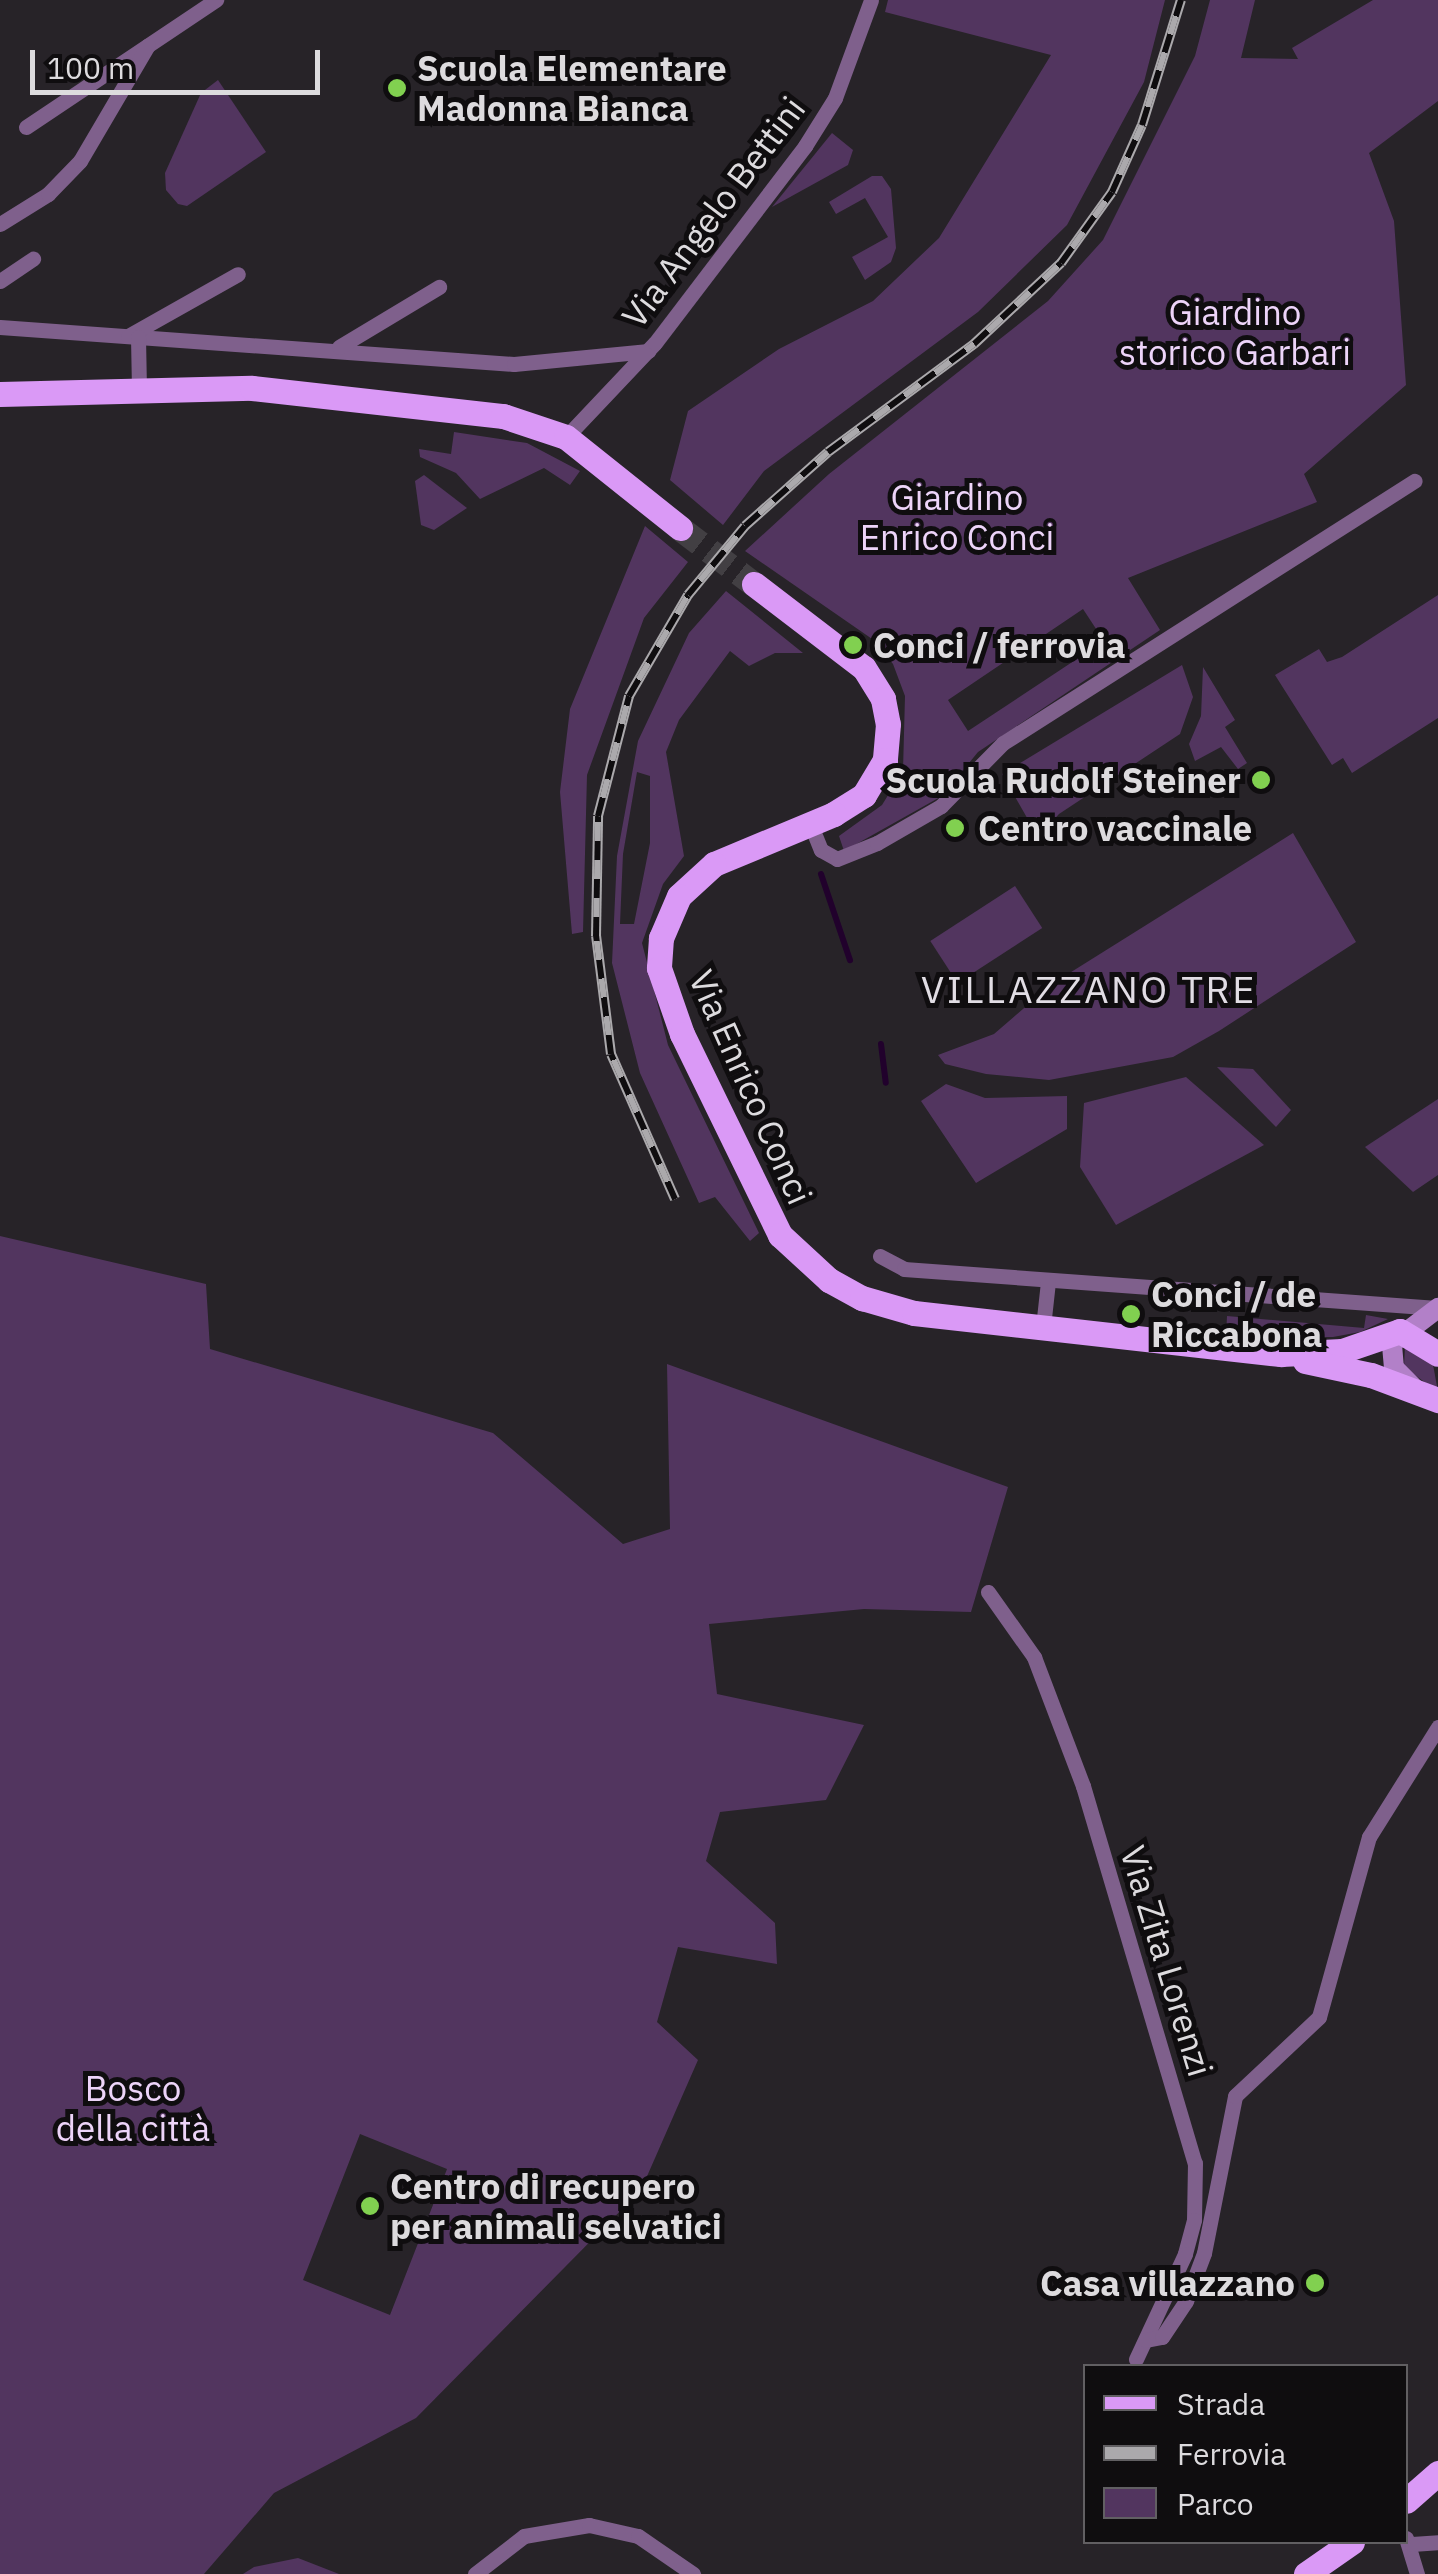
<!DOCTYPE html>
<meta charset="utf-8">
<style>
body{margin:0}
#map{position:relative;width:1438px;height:2574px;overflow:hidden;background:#272328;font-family:"IBM Plex Sans",sans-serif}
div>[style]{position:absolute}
.green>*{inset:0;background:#52355f;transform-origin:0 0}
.stream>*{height:6px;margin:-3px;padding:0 3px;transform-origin:3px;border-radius:3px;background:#21012c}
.primary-tunnel>*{height:25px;margin-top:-12.5px;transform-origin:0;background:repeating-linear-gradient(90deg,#423f43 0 25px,transparent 0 37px)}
.street>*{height:15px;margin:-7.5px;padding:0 7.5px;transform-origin:7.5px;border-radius:7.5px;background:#7f608c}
.secondary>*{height:20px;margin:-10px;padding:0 10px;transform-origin:10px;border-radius:10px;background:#b280c8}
.primary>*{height:25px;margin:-12.5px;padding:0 12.5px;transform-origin:12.5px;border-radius:12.5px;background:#da99f6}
.rail>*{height:10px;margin-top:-5px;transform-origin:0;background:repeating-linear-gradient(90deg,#0f0d0f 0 19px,#aba9ac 0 38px);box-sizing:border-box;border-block:2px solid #aba9ac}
.dots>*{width:28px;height:28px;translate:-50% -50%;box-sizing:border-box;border:5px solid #0f0d0f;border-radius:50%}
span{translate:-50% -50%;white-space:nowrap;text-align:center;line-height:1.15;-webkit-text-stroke:10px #0f0d0f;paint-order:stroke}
.poi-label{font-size:35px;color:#dddbde;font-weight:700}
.left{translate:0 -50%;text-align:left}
.right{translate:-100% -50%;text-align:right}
.street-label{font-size:35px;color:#dddbde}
.park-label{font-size:35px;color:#edd4f9}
.neighbourhood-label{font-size:38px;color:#e1dde4;letter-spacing:2.5px}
.legend{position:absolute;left:1083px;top:2364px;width:325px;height:180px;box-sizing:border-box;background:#0f0d0f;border:2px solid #615f62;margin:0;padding:12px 18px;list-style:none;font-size:30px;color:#dddbde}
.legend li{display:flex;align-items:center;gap:20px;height:50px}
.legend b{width:50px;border:2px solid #615f62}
.scale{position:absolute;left:30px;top:50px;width:290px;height:45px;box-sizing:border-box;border:5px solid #dddbde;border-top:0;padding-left:12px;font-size:30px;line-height:35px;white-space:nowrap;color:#dddbde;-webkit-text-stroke:8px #0f0d0f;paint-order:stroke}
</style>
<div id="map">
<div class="green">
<div style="clip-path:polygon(888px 0,1165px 0,1144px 82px,1067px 225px,978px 312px,764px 471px,723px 525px,670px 480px,688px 411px,779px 349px,873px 301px,939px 238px,1051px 55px,885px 12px)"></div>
<div style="clip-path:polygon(evenodd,1210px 0,1255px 0,1241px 58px,1298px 59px,1292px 48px,1373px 0,1438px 0,1438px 101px,1369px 153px,1394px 221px,1406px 385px,1304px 474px,1317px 502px,1128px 578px,1160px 630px,978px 752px,942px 796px,844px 851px,839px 836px,882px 805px,903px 771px,905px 696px,893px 664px,875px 641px,745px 551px,829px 474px,1048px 301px,1103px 240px,1195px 56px,1210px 0,1083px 609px,1104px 641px,968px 731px,948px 700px,1083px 609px)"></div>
<div style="clip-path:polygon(218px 80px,266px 152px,187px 206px,178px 204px,166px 190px,165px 173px,201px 93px)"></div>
<div style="clip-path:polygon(832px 133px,853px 150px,848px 165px,772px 207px)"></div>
<div style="clip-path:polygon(872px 176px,882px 176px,891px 189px,896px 248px,891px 262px,865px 280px,852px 257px,888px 237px,865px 198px,836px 214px,829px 202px)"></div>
<div style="clip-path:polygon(454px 432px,527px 443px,580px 471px,570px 485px,544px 468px,480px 499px,456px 473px,420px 457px,419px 449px,451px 454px)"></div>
<div style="clip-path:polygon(424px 475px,467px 508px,434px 530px,421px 525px,415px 481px)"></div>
<div style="clip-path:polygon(645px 526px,688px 562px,644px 618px,587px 775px,583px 932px,572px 934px,560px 792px,570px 709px)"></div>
<div style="clip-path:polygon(evenodd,726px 591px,803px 653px,775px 653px,749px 666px,730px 651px,679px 720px,666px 752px,684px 856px,663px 884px,642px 943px,668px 1045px,759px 1233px,750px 1241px,715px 1197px,699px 1203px,640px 1073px,612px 963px,617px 856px,638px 741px,689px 633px,726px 591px,637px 772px,650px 776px,650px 843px,634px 924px,620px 924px,623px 854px,637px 772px)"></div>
<div style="clip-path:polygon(1438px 595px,1438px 718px,1352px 773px,1343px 758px,1332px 765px,1275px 675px,1319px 649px,1327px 662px,1342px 657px)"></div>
<div style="clip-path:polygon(1182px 665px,1193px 697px,1180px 734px,1059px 814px,1038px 837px,1002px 774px)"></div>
<div style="clip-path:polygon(1203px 667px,1235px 720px,1225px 727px,1247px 763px,1238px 769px,1221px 747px,1195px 761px,1189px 744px,1201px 716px)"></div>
<div style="clip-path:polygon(1293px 833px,1356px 942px,1219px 1031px,1173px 1057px,1049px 1080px,986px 1074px,945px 1064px,938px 1055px,994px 1034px,1052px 984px)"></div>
<div style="left:1015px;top:886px;width:50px;height:101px;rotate:57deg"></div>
<div style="clip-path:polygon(1217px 1067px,1253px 1069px,1291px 1110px,1276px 1127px)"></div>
<div style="clip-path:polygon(1186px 1077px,1264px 1145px,1116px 1225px,1080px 1167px,1084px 1103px)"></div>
<div style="clip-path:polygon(946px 1084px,985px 1098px,1067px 1096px,1067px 1129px,976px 1183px,921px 1101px)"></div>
<div style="clip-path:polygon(1438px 1099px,1438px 1175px,1413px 1192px,1365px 1147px)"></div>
<div style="clip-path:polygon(evenodd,0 1236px,206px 1284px,210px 1349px,493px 1433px,623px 1544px,670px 1529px,667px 1364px,1008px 1487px,971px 1612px,864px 1609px,709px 1624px,717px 1694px,864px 1725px,826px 1800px,720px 1812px,706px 1861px,775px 1923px,777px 1964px,678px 1947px,657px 2022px,698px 2060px,641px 2190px,416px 2418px,274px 2493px,204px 2574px,0 2574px,0 1236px,360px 2134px,447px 2169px,390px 2315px,303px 2280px,360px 2134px)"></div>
<div style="clip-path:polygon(1366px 1315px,1388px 1319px,1360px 1332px,1333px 1337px,1226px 1337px,1227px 1316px,1364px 1328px)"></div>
<div style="clip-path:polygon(1405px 1345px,1432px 1359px,1438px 1392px,1404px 1367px)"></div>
<div style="clip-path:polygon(298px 2558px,339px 2574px,243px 2574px,254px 2567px)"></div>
</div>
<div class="stream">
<div style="left:821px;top:874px;width:91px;rotate:71.4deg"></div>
<div style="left:881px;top:1044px;width:39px;rotate:83deg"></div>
</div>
<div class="primary-tunnel">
<div style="left:680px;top:528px;width:93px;rotate:37.1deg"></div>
</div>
<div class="street">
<div style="left:26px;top:127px;width:229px;rotate:-33.8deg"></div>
<div style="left:0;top:224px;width:57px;rotate:-32deg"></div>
<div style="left:48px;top:194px;width:46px;rotate:-45.9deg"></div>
<div style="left:80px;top:161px;width:134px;rotate:-59.6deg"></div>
<div style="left:0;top:281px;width:40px;rotate:-34deg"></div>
<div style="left:0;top:327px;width:515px;rotate:4.12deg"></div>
<div style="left:514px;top:364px;width:135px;rotate:-5.5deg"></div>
<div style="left:128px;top:336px;width:126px;rotate:-29.4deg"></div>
<div style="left:138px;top:337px;width:50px;rotate:88.9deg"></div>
<div style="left:339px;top:347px;width:117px;rotate:-31deg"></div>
<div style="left:566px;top:437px;width:129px;rotate:-46.6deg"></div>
<div style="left:655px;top:343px;width:248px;rotate:-52.7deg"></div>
<div style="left:805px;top:146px;width:57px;rotate:-58deg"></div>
<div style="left:835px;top:98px;width:104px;rotate:-69.8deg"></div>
<div style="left:810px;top:823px;width:29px;rotate:68deg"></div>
<div style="left:821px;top:850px;width:18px;rotate:29deg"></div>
<div style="left:837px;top:859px;width:43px;rotate:-21.8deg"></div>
<div style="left:877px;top:843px;width:74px;rotate:-30deg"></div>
<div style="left:941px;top:806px;width:88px;rotate:-45.5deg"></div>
<div style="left:1003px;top:743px;width:488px;rotate:-32.5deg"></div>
<div style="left:880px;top:1256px;width:27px;rotate:28deg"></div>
<div style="left:904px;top:1269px;width:535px;rotate:4.18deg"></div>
<div style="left:1043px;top:1327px;width:45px;rotate:-83.7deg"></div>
<div style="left:988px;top:1592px;width:80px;rotate:54.7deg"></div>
<div style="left:1034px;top:1657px;width:138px;rotate:69.2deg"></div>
<div style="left:1083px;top:1786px;width:393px;rotate:73.5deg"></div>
<div style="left:1195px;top:2163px;width:57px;rotate:91deg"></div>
<div style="left:1194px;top:2220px;width:35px;rotate:105deg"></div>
<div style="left:1185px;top:2254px;width:116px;rotate:115deg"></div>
<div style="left:1146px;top:2340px;width:16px;rotate:-11deg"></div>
<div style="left:1162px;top:2337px;width:43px;rotate:-56.3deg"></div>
<div style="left:1186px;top:2301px;width:51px;rotate:-69.4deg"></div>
<div style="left:1204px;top:2253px;width:160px;rotate:-78.8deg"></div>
<div style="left:1235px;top:2096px;width:115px;rotate:-43.2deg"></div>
<div style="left:1319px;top:2017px;width:187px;rotate:-74.5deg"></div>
<div style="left:1369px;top:1837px;width:130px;rotate:-57.9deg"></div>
<div style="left:1406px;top:2538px;width:38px;rotate:73deg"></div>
<div style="left:1412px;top:2544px;width:26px;rotate:-4deg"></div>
<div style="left:475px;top:2574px;width:62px;rotate:-37.8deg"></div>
<div style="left:524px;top:2536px;width:66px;rotate:-9.6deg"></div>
<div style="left:589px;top:2525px;width:50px;rotate:12.7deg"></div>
<div style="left:638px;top:2536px;width:67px;rotate:34.6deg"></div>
</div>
<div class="secondary">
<div style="left:1415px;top:1389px;width:30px;rotate:-135deg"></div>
<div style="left:1394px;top:1368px;width:25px;rotate:-95deg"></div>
<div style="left:1392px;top:1343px;width:58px;rotate:-37.3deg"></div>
</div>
<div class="primary">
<div style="left:0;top:394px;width:252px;rotate:-1.4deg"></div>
<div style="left:252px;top:388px;width:253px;rotate:6.4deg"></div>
<div style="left:503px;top:416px;width:66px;rotate:18.4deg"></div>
<div style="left:566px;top:437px;width:146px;rotate:38.6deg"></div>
<div style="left:754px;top:584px;width:138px;rotate:37.4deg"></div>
<div style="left:864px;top:668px;width:36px;rotate:58deg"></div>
<div style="left:883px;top:699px;width:25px;rotate:79deg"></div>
<div style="left:888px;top:724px;width:36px;rotate:95deg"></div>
<div style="left:885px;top:760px;width:41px;rotate:121deg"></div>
<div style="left:864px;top:795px;width:36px;rotate:148deg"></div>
<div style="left:834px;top:814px;width:130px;rotate:157.4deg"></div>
<div style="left:714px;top:864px;width:47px;rotate:137.6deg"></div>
<div style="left:679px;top:896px;width:46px;rotate:113.2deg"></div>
<div style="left:661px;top:938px;width:30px;rotate:94deg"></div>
<div style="left:659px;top:968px;width:70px;rotate:70.8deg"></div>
<div style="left:682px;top:1034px;width:224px;rotate:64deg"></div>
<div style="left:780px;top:1235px;width:67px;rotate:42.6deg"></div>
<div style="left:829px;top:1280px;width:38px;rotate:29deg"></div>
<div style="left:862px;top:1298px;width:54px;rotate:16.1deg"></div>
<div style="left:914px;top:1313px;width:369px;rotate:6.4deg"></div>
<div style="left:1281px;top:1354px;width:61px;rotate:-2.8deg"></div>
<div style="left:1342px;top:1351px;width:61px;rotate:-19deg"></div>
<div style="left:1400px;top:1331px;width:44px;rotate:31.2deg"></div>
<div style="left:1305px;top:1361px;width:67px;rotate:12deg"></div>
<div style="left:1371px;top:1375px;width:72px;rotate:20.5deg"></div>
<div style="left:1406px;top:2501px;width:43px;rotate:-41.2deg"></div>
<div style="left:1306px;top:2574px;width:56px;rotate:-34.8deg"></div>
</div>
<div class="rail">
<div style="left:675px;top:1199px;width:158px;rotate:-113.8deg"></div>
<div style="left:611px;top:1054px;width:119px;rotate:-97.2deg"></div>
<div style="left:596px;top:936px;width:120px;rotate:-89deg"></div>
<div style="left:598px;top:816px;width:124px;rotate:-75.5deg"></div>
<div style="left:629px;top:696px;width:117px;rotate:-59.7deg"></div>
<div style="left:688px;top:595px;width:89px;rotate:-50.4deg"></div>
<div style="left:745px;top:526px;width:111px;rotate:-41.7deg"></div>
<div style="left:828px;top:452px;width:182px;rotate:-36.5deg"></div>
<div style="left:974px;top:344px;width:119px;rotate:-43deg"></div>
<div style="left:1061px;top:263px;width:87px;rotate:-54.3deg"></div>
<div style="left:1112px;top:192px;width:73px;rotate:-65.9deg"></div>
<div style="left:1142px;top:125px;width:131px;rotate:-72.7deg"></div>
</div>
<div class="dots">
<div style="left:397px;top:88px;background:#81d050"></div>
<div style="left:853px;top:645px;background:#81d050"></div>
<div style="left:1261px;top:780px;background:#81d050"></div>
<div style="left:955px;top:828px;background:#81d050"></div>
<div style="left:1131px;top:1314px;background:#81d050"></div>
<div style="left:370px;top:2206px;background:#81d050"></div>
<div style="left:1315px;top:2283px;background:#81d050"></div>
</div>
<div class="poi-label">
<span class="left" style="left:417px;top:88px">Scuola Elementare<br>Madonna Bianca</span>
<span class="left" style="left:873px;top:645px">Conci / ferrovia</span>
<span class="right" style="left:1241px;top:780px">Scuola Rudolf Steiner</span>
<span class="left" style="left:978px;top:828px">Centro vaccinale</span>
<span class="left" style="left:1151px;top:1314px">Conci / de<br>Riccabona</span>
<span class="left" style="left:390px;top:2206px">Centro di recupero<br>per animali selvatici</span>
<span class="right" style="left:1295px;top:2283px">Casa villazzano</span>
</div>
<div class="street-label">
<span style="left:713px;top:212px;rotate:-53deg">Via Angelo Bettini</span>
<span style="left:751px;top:1087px;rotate:66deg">Via Enrico Conci</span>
<span style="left:1167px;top:1961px;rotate:73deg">Via Zita Lorenzi</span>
</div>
<div class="park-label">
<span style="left:1235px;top:332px">Giardino<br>storico Garbari</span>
<span style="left:957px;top:517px">Giardino<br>Enrico Conci</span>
<span style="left:133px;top:2108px">Bosco<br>della città</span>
</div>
<div class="neighbourhood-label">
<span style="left:1089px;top:989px">VILLAZZANO TRE</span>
</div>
<ul class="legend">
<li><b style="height:12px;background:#da99f6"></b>Strada</li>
<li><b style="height:12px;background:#aba9ac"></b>Ferrovia</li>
<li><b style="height:28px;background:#52355f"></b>Parco</li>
</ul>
<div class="scale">100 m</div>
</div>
